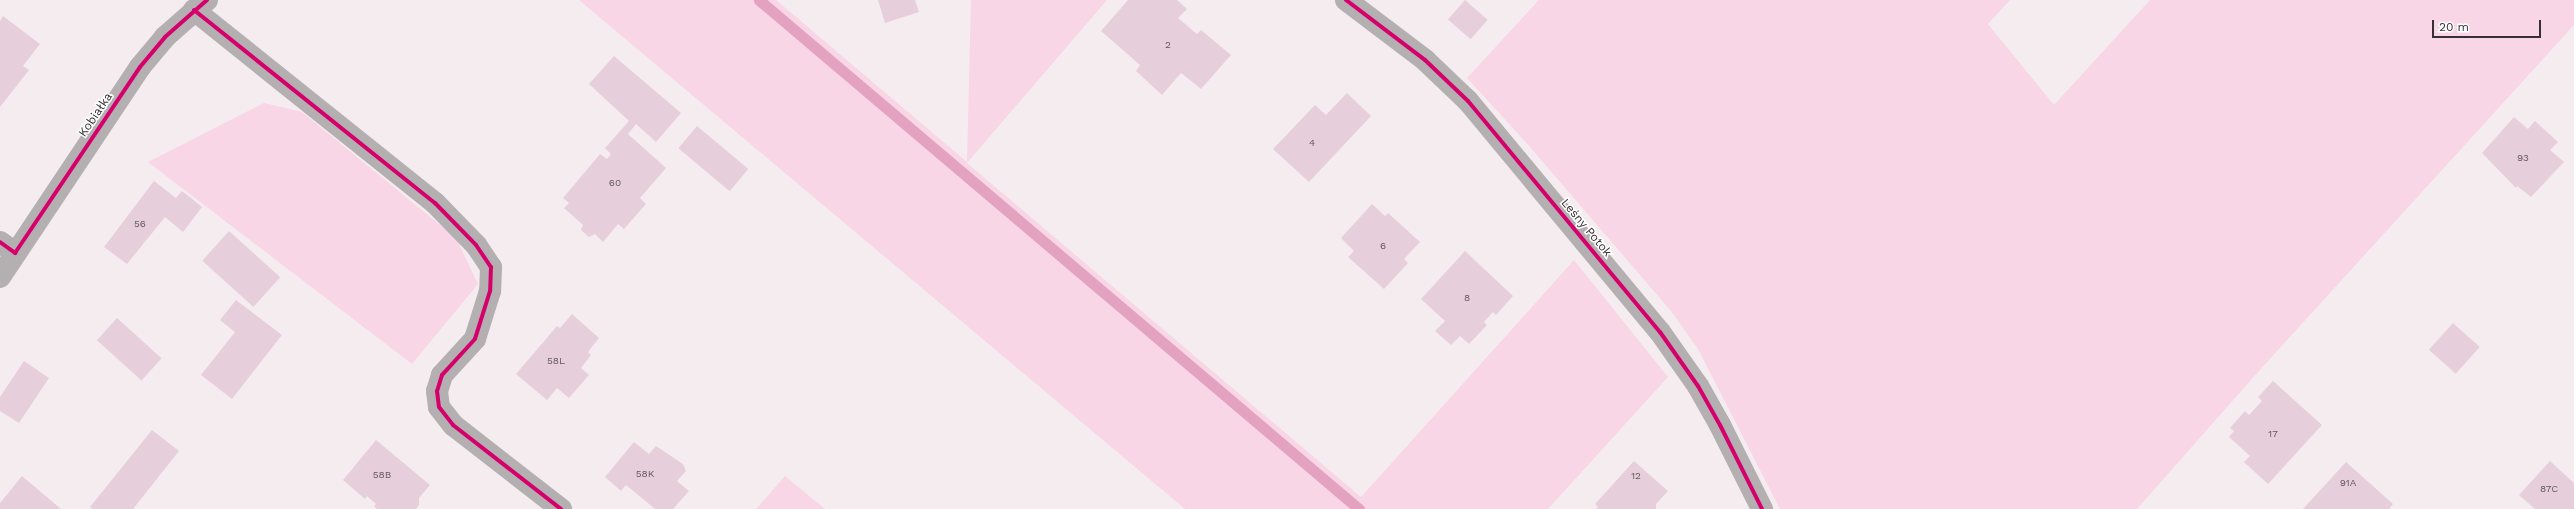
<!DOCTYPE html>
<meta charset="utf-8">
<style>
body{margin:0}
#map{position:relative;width:2574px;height:509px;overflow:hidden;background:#f5ecf0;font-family:"Work Sans",sans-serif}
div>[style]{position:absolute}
.green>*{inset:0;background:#f8d6e5}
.stream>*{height:11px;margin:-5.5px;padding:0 5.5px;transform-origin:5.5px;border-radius:5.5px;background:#e4a2c1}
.building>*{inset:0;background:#e6cfda;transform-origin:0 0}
.minor>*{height:22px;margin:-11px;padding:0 11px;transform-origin:11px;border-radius:11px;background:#b4b0b1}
.tertiary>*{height:22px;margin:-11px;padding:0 11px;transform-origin:11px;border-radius:11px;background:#b4b0b1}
.cycleway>*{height:4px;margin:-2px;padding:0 2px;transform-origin:2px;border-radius:2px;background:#d6006c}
span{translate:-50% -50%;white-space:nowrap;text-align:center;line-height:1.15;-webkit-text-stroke:3px #fff;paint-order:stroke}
.number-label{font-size:10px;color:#62585c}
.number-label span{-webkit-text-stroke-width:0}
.street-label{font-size:12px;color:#363032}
.scale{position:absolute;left:2432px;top:20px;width:109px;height:18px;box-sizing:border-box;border:2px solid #363032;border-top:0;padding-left:5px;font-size:12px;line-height:14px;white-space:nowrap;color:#363032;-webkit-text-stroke:3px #fff;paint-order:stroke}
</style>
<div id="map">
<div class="green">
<div style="clip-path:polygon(579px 0,776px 0,967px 162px,971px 0,1107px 0,967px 163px,1361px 497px,1574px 260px,1668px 377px,1548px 509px,1185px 509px)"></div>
<div style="clip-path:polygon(1539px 0,2010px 0,1988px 24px,2054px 105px,2150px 0,2574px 0,2574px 25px,2258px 372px,2137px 509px,1780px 509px,1698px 349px,1671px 311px,1530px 147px,1467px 78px)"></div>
<div style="clip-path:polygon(264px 103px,302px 112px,456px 238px,478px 284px,412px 364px,148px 162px)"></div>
<div style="clip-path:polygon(785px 476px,825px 509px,756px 509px)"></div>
</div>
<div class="stream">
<div style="left:759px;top:0;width:787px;rotate:40.31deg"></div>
</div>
<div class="building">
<div style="clip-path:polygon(878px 0,915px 0,919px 12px,885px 23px)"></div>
<div style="clip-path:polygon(1128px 0,1177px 0,1187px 9px,1178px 18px,1197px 34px,1201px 30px,1231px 55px,1201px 89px,1181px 73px,1162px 95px,1136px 71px,1140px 65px,1101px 31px)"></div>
<div style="left:1465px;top:0;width:30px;height:26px;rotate:41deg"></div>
<div style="clip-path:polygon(3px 16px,40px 44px,23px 66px,29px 70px,0 107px,0 21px)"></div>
<div style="clip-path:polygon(614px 56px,681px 113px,656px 142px,636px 124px,628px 134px,666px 168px,640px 198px,646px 204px,624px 229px,618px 224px,603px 242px,595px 234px,589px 237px,581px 230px,583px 225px,564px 208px,569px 203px,563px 198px,600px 154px,607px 159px,611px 154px,605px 148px,629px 121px,589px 84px)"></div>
<div style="clip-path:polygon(1347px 93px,1371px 116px,1309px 182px,1273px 149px,1315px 105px,1326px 115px)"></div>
<div style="clip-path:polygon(2514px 117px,2528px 129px,2535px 121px,2558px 142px,2550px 150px,2564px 162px,2531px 197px,2517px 186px,2516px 188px,2482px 153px)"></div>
<div style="left:697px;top:126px;width:67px;height:29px;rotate:40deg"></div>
<div style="clip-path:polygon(154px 181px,176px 198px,182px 191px,202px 207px,183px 232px,165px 217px,127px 264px,104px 247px)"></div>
<div style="clip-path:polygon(1372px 204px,1385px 216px,1388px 213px,1420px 242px,1404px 259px,1408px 263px,1384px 289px,1348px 257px,1354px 251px,1341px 238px)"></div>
<div style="left:229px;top:231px;width:69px;height:40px;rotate:42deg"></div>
<div style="clip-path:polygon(1465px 251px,1513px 296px,1496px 315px,1493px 312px,1484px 322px,1487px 325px,1469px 344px,1460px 336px,1451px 345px,1435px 331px,1445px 321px,1421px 299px)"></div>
<div style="clip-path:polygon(236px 300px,282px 335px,232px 399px,201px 375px,235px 332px,220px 320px)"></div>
<div style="clip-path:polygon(572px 314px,599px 338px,588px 352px,591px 355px,581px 368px,589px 375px,569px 398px,557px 388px,547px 400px,516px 374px,557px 326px,560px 328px)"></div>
<div style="left:117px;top:318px;width:60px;height:30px;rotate:42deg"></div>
<div style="left:2453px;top:323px;width:36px;height:36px;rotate:42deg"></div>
<div style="clip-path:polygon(24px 361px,49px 378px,19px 423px,0 411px,0 397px)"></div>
<div style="clip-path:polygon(2273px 381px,2322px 425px,2268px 484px,2244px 462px,2250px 456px,2229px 437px,2234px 431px,2230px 428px,2245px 411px,2249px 415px,2262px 401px,2258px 397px)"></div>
<div style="clip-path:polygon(152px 430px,179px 451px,133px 509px,93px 509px,90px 507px)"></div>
<div style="clip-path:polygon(376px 440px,430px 485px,419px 498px,419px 505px,416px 509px,377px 509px,374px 506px,376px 504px,367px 496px,365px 499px,343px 480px)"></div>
<div style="clip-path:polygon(634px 442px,649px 454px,656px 446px,683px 464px,686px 471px,677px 481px,689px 491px,673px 509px,655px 509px,626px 485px,621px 491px,605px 477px)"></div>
<div style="clip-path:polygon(1634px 461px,1668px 491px,1656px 504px,1656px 509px,1596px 509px,1598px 507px,1595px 504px)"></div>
<div style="clip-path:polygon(2550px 461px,2574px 483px,2574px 509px,2535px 509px,2519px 495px)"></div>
<div style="clip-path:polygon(2346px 462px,2393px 504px,2389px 509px,2303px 509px)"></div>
<div style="clip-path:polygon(22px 476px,61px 509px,0 509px,0 503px)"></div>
</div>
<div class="minor">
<div style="left:1346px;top:0;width:99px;rotate:37.2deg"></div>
<div style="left:1425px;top:60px;width:59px;rotate:43.6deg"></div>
<div style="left:1468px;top:101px;width:300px;rotate:50.3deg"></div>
<div style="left:1660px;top:332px;width:66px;rotate:54.9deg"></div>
<div style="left:1698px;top:386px;width:45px;rotate:60.6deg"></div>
<div style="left:1720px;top:425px;width:94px;rotate:63.4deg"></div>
<div style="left:194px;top:10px;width:309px;rotate:38.7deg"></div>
<div style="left:435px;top:203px;width:59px;rotate:45.7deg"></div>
<div style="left:476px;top:245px;width:27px;rotate:56deg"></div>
<div style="left:491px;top:267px;width:24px;rotate:92deg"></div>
<div style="left:490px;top:291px;width:50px;rotate:107.4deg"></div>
<div style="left:475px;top:339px;width:49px;rotate:132.5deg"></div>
<div style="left:442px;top:375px;width:17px;rotate:107deg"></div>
<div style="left:437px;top:391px;width:16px;rotate:83deg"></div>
<div style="left:439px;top:407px;width:23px;rotate:52deg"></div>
<div style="left:453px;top:425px;width:137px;rotate:37.9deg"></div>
</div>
<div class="tertiary">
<div style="left:0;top:242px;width:19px;rotate:36deg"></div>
<div style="left:0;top:277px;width:252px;rotate:-56.3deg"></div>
<div style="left:140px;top:67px;width:39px;rotate:-50deg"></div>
<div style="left:165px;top:37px;width:56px;rotate:-41.4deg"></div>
</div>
<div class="cycleway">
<div style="left:1346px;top:0;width:99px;rotate:37.2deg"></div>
<div style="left:1425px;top:60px;width:59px;rotate:43.6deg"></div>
<div style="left:1468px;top:101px;width:300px;rotate:50.3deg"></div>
<div style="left:1660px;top:332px;width:66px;rotate:54.9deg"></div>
<div style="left:1698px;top:386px;width:45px;rotate:60.6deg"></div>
<div style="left:1720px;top:425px;width:94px;rotate:63.4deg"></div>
<div style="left:194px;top:10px;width:309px;rotate:38.7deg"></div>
<div style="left:435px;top:203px;width:59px;rotate:45.7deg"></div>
<div style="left:476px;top:245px;width:27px;rotate:56deg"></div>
<div style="left:491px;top:267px;width:24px;rotate:92deg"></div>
<div style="left:490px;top:291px;width:50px;rotate:107.4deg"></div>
<div style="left:475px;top:339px;width:49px;rotate:132.5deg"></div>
<div style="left:442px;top:375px;width:17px;rotate:107deg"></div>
<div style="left:437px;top:391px;width:16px;rotate:83deg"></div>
<div style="left:439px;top:407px;width:23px;rotate:52deg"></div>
<div style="left:453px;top:425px;width:137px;rotate:37.9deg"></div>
<div style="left:0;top:242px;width:19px;rotate:36deg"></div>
<div style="left:15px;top:253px;width:224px;rotate:-56.1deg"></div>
<div style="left:140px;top:67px;width:39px;rotate:-50deg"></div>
<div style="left:165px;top:37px;width:56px;rotate:-41.4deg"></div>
</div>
<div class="number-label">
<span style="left:1168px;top:45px">2</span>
<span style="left:1312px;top:143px">4</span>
<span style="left:2523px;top:158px">93</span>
<span style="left:615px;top:183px">60</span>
<span style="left:140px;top:224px">56</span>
<span style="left:1383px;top:246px">6</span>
<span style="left:1467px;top:298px">8</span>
<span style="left:556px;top:361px">58L</span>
<span style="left:2273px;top:434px">17</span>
<span style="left:645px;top:474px">58K</span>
<span style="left:382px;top:475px">58B</span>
<span style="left:1636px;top:476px">12</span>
<span style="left:2348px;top:483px">91A</span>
<span style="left:2549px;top:489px">87C</span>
</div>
<div class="street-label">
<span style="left:96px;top:115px;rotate:-56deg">Kobiałka</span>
<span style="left:1586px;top:228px;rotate:50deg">Leśny Potok</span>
</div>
<div class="scale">20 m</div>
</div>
